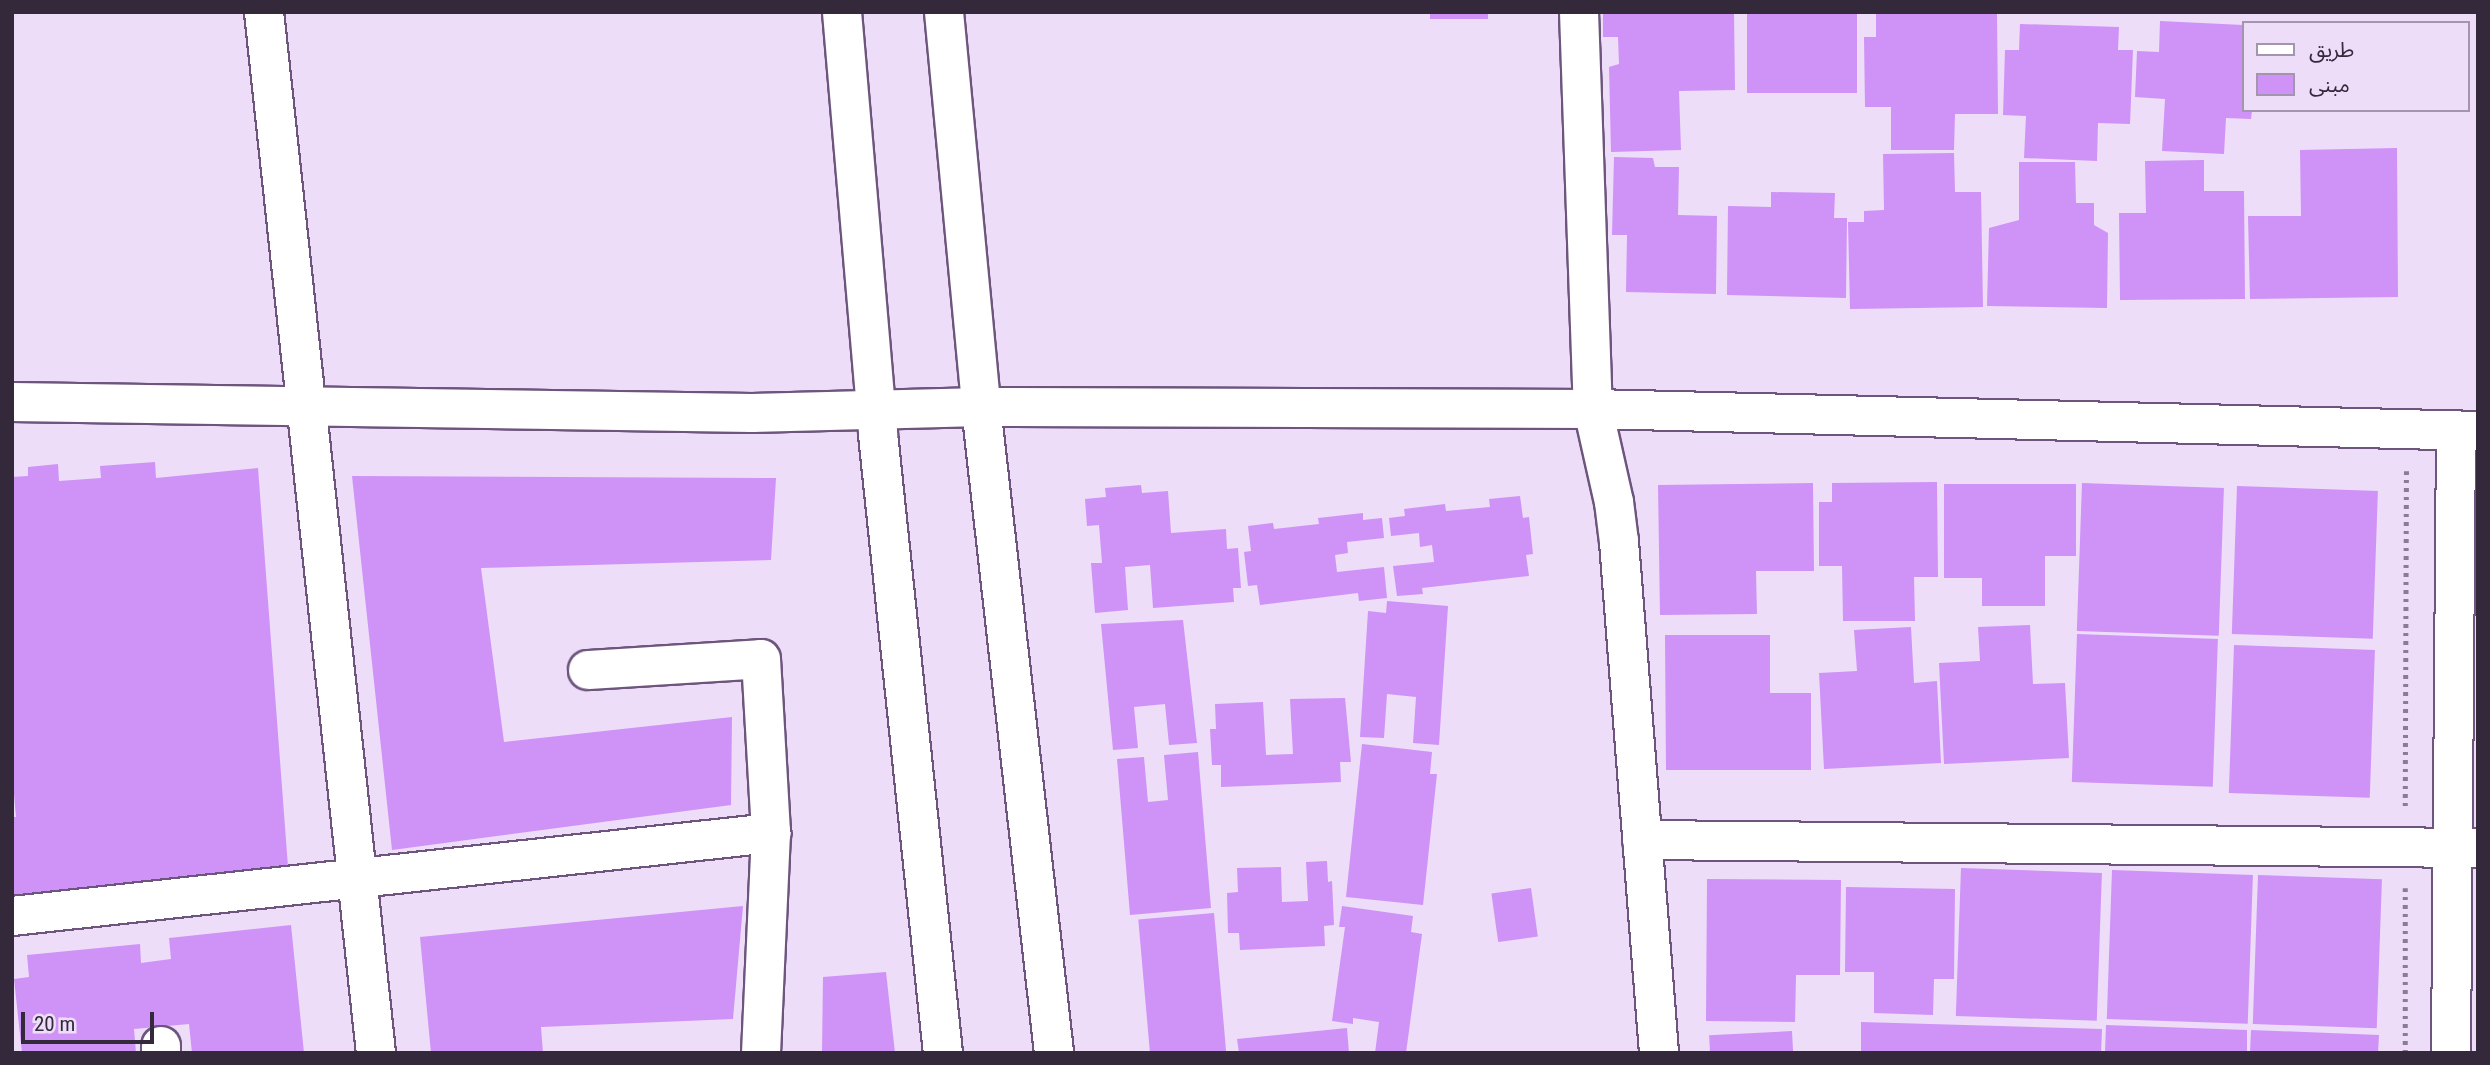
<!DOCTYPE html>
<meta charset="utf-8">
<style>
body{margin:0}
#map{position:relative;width:2490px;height:1065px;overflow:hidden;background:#edddf9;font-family:"Roboto Condensed","Noto Sans Arabic",sans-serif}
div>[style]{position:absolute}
.building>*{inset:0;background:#cf92f7;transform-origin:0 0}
.path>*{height:4.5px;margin-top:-2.25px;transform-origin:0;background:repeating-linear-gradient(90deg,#897c93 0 3.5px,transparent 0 8.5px)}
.roads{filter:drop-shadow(2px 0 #6d557d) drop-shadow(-2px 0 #6d557d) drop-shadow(0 2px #6d557d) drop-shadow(0 -2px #6d557d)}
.minor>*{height:38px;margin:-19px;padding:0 19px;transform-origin:19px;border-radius:19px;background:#fff}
span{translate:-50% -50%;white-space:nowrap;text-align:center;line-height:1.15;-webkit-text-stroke:5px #edddf9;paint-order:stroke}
.frame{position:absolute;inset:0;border:14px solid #33293b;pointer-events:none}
.legend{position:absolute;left:2242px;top:21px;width:228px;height:91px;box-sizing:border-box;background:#edddf9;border:2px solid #a395ad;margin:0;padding:9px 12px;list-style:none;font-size:21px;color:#33293b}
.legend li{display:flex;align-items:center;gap:14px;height:35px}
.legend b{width:35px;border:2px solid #a395ad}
.scale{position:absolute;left:21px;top:1012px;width:133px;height:32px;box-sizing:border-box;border:4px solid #33293b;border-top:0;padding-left:9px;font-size:21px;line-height:24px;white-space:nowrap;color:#33293b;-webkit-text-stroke:5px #edddf9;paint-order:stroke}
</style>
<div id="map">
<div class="building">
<div style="left:1430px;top:12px;width:58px;height:7px"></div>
<div style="clip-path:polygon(1603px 12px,1734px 12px,1735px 90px,1679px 91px,1681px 150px,1611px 152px,1609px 67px,1619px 64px,1618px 37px,1603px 37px)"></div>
<div style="left:1747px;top:12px;width:110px;height:81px"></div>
<div style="clip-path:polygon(1876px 12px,1997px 12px,1998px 114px,1955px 114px,1954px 150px,1891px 150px,1891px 107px,1865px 107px,1864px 37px,1876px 37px)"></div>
<div style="clip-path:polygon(2160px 21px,2243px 25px,2243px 110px,2252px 110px,2251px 119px,2226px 118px,2224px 154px,2162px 151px,2165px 99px,2135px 97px,2137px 51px,2159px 52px)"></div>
<div style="clip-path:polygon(2020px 24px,2119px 27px,2118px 50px,2133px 50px,2130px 124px,2098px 123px,2097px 161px,2024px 158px,2026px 116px,2003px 115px,2005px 50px,2019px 50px)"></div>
<div style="clip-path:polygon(2397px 148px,2398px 297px,2250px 299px,2248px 216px,2301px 216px,2300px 150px)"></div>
<div style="clip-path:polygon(1954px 153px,1955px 192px,1981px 192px,1983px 307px,1850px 309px,1848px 222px,1864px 222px,1864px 211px,1884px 210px,1883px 154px)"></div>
<div style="clip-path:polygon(1614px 157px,1653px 158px,1655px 167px,1679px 167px,1678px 215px,1717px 216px,1716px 294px,1626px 292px,1627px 235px,1612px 235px)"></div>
<div style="clip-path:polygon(2204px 160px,2204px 191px,2244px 191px,2245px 299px,2120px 300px,2119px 213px,2146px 213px,2145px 161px)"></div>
<div style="clip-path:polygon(2019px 162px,2075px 162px,2076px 203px,2094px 203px,2094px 225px,2108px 233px,2107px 308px,1987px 306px,1989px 228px,2019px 220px)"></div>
<div style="clip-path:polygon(1771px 192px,1835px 193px,1834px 218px,1847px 218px,1846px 298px,1727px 295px,1728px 206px,1771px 207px)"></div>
<div style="clip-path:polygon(155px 462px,156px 478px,258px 468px,289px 880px,12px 899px,12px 817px,16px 817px,12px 771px,12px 477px,28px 476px,28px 467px,58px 464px,59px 481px,101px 478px,100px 466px)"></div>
<div style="clip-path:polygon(352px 476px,776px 478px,771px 560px,481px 568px,504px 742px,732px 717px,731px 805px,392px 850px)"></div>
<div style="clip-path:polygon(1937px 482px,1938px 577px,1914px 577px,1915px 621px,1843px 621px,1842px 566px,1819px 566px,1819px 502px,1832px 502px,1832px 483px)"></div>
<div style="clip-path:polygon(1813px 483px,1814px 571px,1756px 571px,1757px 614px,1660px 615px,1658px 485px)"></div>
<div style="left:2082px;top:483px;width:142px;height:148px;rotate:2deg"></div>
<div style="clip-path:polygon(1944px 484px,2076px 484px,2076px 556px,2045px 556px,2045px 606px,1982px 606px,1982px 578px,1944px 578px)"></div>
<div style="clip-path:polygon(1141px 485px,1142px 493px,1168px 491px,1171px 533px,1226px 529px,1227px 549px,1238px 548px,1241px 588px,1233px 588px,1234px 602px,1153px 608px,1150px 565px,1125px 567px,1128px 610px,1095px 613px,1091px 563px,1102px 563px,1099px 525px,1087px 526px,1085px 499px,1106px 497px,1105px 488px)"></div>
<div style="left:2237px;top:486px;width:141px;height:148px;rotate:2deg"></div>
<div style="clip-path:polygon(1520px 496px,1523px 518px,1529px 517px,1533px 554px,1526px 555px,1529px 576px,1422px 588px,1423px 594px,1397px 596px,1393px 566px,1434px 562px,1432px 545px,1420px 547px,1419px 533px,1391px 536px,1389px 518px,1405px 516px,1404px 509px,1445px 504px,1446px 511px,1490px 507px,1489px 499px)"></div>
<div style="clip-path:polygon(1363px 513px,1363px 520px,1382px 518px,1384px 538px,1347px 542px,1348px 553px,1335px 555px,1337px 572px,1384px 567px,1387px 598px,1359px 601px,1358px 593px,1260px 605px,1257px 585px,1248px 586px,1244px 552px,1251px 551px,1248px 526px,1273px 523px,1274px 529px,1319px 524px,1318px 518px)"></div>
<div style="clip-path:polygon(1387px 601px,1448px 606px,1439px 745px,1413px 743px,1416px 697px,1387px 694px,1384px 738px,1360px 737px,1368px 611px,1386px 613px)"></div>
<div style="clip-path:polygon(1183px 620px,1197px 743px,1169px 745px,1165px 704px,1134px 707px,1138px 748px,1113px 750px,1101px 624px)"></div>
<div style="clip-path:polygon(2030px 625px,2033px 684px,2065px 683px,2069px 758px,1944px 764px,1939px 663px,1980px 661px,1978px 627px)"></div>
<div style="clip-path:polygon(1911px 627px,1914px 683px,1937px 681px,1941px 763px,1824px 769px,1819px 673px,1857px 671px,1854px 630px)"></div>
<div style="left:2077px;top:634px;width:141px;height:148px;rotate:2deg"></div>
<div style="clip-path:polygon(1665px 635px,1770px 635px,1770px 693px,1811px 693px,1811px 770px,1666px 770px)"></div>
<div style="left:2234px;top:645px;width:141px;height:148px;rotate:2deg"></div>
<div style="clip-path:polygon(1345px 698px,1351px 762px,1340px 762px,1341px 782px,1221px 787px,1221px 765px,1212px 765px,1210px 729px,1216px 729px,1215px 704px,1263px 702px,1266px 755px,1293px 754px,1290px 699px)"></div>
<div style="clip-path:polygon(1362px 744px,1432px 752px,1430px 774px,1437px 774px,1423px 905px,1346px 897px)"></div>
<div style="clip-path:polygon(1198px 752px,1211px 908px,1130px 915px,1117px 759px,1144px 757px,1148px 802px,1168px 800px,1164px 755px)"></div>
<div style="clip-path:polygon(1327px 861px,1328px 882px,1332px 881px,1334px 925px,1324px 926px,1325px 946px,1240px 950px,1239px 933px,1228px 933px,1227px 893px,1238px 892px,1237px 868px,1281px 867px,1282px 902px,1308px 901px,1306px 862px)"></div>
<div style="left:1961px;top:868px;width:141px;height:148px;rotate:2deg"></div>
<div style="left:2112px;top:870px;width:141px;height:149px;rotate:2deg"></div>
<div style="left:2258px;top:875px;width:124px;height:149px;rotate:2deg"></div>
<div style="clip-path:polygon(1707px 879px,1841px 880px,1840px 975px,1796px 975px,1795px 1022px,1706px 1021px)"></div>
<div style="clip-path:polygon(1846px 887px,1955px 889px,1954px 979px,1934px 979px,1933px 1015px,1874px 1013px,1874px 972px,1845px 972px)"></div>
<div style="left:1531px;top:888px;width:49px;height:40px;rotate:82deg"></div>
<div style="clip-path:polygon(743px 906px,733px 1019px,541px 1027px,543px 1053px,431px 1053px,420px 937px)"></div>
<div style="clip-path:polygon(1342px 906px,1413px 916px,1411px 932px,1422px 934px,1406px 1053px,1375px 1053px,1379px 1022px,1353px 1018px,1353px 1024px,1332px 1021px,1345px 927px,1339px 927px)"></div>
<div style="left:1214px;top:913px;width:141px;height:76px;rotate:85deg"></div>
<div style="clip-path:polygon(291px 925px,304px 1053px,192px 1053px,189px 1024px,134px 1029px,136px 1053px,22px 1053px,14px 979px,29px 977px,27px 955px,140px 944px,141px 963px,171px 959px,169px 938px)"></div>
<div style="clip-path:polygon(886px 972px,895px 1053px,822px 1053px,823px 977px)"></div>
<div style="clip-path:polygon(1861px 1022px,2102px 1029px,2101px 1053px,1861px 1053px)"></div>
<div style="clip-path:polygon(2106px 1025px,2247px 1030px,2247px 1053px,2105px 1053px)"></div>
<div style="clip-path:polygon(1347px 1028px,1349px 1053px,1239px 1053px,1237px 1039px)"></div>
<div style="clip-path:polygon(2251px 1030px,2379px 1035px,2378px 1053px,2250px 1053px)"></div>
<div style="left:1792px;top:1031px;width:22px;height:83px;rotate:87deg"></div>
</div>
<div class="path">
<div style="left:2405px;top:806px;width:335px;rotate:-89.8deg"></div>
<div style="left:2405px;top:1053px;width:165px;rotate:-90deg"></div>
</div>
<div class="roads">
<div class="minor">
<div style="left:264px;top:12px;width:1047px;rotate:83.86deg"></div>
<div style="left:842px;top:12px;width:424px;rotate:85.1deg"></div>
<div style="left:878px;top:434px;width:622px;rotate:84.01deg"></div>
<div style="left:944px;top:12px;width:397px;rotate:84.6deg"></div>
<div style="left:981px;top:407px;width:650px;rotate:83.55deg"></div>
<div style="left:1579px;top:12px;width:397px;rotate:88deg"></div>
<div style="left:1593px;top:409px;width:95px;rotate:77.3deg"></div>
<div style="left:1614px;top:502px;width:40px;rotate:82.9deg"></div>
<div style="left:1619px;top:542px;width:513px;rotate:85.52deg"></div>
<div style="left:12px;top:402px;width:740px;rotate:0.85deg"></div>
<div style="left:752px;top:413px;width:229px;rotate:-1.5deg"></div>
<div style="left:981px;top:407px;width:612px;rotate:0.19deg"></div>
<div style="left:1593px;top:409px;width:885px;rotate:1.42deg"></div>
<div style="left:588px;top:670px;width:173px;rotate:-3.6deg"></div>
<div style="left:761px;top:659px;width:174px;rotate:86.7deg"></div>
<div style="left:771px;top:833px;width:220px;rotate:92.6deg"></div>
<div style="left:1642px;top:840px;width:836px;rotate:0.55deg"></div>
<div style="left:12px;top:916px;width:764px;rotate:-6.24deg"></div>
<div style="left:161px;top:1046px;width:7px;rotate:90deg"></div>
<div style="left:2451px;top:1053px;width:621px;rotate:-89.54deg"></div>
</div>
</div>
<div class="frame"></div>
<ul class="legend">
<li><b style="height:9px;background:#fff"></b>طريق</li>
<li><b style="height:19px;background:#cf92f7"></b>مبنى</li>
</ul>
<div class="scale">20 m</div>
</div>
